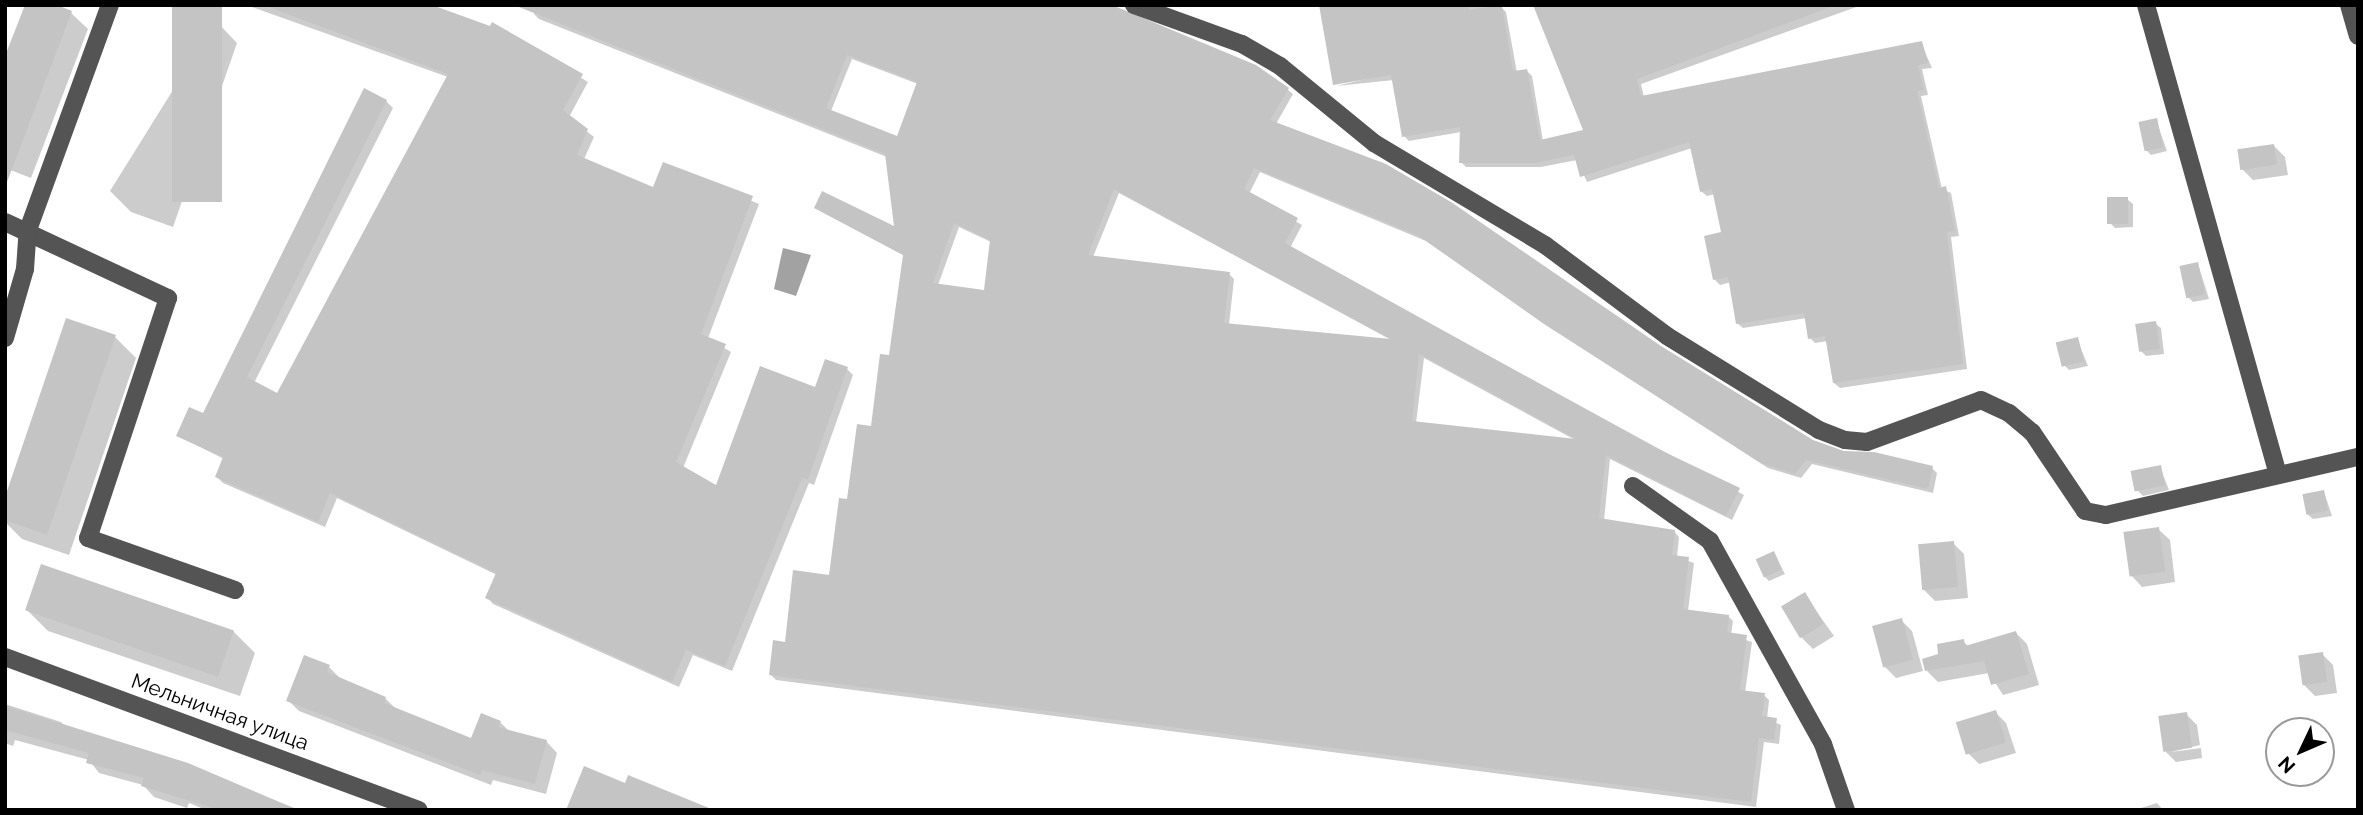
<!DOCTYPE html>
<meta charset="utf-8">
<style>
body{margin:0}
#map{position:relative;width:2363px;height:815px;overflow:hidden;background:#fff;font-family:Raleway,sans-serif}
div>[style]{position:absolute}
.water>*{inset:0;background:#a2a2a2}
.shadow>*{inset:0;background:#0003}
.building>*{inset:0;background:#c4c4c4;transform-origin:0 0}
.minor>*{height:18px;margin:-9px;padding:0 9px;transform-origin:9px;border-radius:9px;background:#545454}
span{translate:-50% -50%;white-space:nowrap;text-align:center;line-height:1.15;-webkit-text-stroke:5px #fff;paint-order:stroke}
.street-label{font-size:21px;color:#000}
.frame{position:absolute;inset:0;border:7px solid #000;pointer-events:none}
.north{position:absolute;left:2265px;top:717px;width:70px;height:70px;box-sizing:border-box;background:#fff;border:2px solid #999;border-radius:50%;rotate:226deg;font-size:19px;font-weight:700;line-height:28px;text-align:center;color:#000}
.north::after{content:'';display:block;margin:auto;width:24px;height:32px;background:#000;clip-path:polygon(50% 0,100% 100%,50% 72%,0 100%)}
</style>
<div id="map">
<div class="water">
<div style="clip-path:polygon(783px 248px,811px 255px,796px 296px,774px 289px)"></div>
</div>
<div class="shadow">
<div style="clip-path:polygon(246px 5px,427px 5px,491px 28px,493px 24px,588px 82px,569px 117px,594px 137px,584px 159px,654px 189px,664px 164px,759px 204px,708px 338px,731px 352px,683px 468px,717px 487px,816px 389px,847px 369px,853px 375px,814px 485px,809px 483px,732px 671px,693px 655px,679px 687px,493px 604px,487px 597px,497px 575px,337px 498px,325px 527px,223px 483px,217px 477px,224px 459px,178px 436px,204px 415px,386px 101px,393px 108px,254px 383px,277px 395px,448px 77px)"></div>
<div style="clip-path:polygon(evenodd,537px 5px,1287px 89px,1293px 94px,1276px 124px,1812px 441px,1843px 453px,1932px 468px,1937px 473px,1933px 493px,1812px 464px,1801px 478px,1768px 468px,1551px 328px,1426px 241px,1260px 172px,1249px 194px,1302px 225px,1290px 248px,1744px 495px,1732px 520px,1610px 459px,1604px 521px,1674px 531px,1679px 537px,1677px 557px,1694px 563px,1688px 611px,1728px 616px,1733px 621px,1731px 635px,1752px 642px,1745px 693px,1764px 695px,1769px 700px,1767px 719px,1781px 725px,1779px 744px,1764px 742px,1756px 807px,776px 680px,771px 675px,786px 644px,831px 577px,891px 357px,905px 256px,816px 208px,897px 229px,887px 157px,539px 19px,534px 14px,537px 5px,852px 59px,918px 84px,898px 139px,831px 111px,852px 59px,537px 5px,1119px 193px,1393px 341px,1229px 325px,1234px 279px,1229px 274px,1093px 257px,1119px 193px,537px 5px,959px 227px,991px 242px,986px 292px,938px 285px,959px 227px,537px 5px,1424px 358px,1577px 441px,1416px 423px,1424px 358px)"></div>
<div style="clip-path:polygon(1321px 5px,1501px 7px,1506px 12px,1517px 73px,1527px 71px,1532px 76px,1543px 141px,1585px 132px,1536px 5px,1862px 5px,1641px 84px,1644px 97px,1921px 43px,1932px 68px,1922px 69px,1928px 95px,1921px 96px,1942px 189px,1951px 193px,1959px 236px,1951px 237px,1967px 369px,1840px 388px,1834px 383px,1828px 341px,1815px 343px,1810px 338px,1807px 318px,1743px 328px,1737px 323px,1731px 282px,1720px 285px,1715px 280px,1724px 234px,1715px 194px,1707px 196px,1701px 191px,1692px 148px,1587px 182px,1577px 160px,1541px 167px,1466px 167px,1461px 162px,1461px 132px,1409px 141px,1404px 136px,1394px 80px,1336px 86px,1400px 71px,1334px 84px)"></div>
<div style="clip-path:polygon(71px 13px,88px 29px,31px 178px,5px 168px,5px 61px)"></div>
<div style="clip-path:polygon(216px 21px,237px 43px,173px 227px,131px 212px,110px 191px)"></div>
<div style="clip-path:polygon(2156px 120px,2167px 151px,2151px 155px,2146px 150px)"></div>
<div style="clip-path:polygon(2274px 146px,2285px 157px,2288px 175px,2253px 180px,2242px 169px)"></div>
<div style="clip-path:polygon(2127px 199px,2133px 204px,2133px 227px,2115px 228px,2110px 223px)"></div>
<div style="clip-path:polygon(2198px 264px,2209px 299px,2193px 302px,2188px 297px)"></div>
<div style="clip-path:polygon(2155px 323px,2161px 328px,2164px 354px,2146px 356px,2141px 351px)"></div>
<div style="clip-path:polygon(115px 337px,136px 358px,69px 555px,22px 539px,5px 522px,5px 503px)"></div>
<div style="clip-path:polygon(2077px 339px,2088px 366px,2069px 370px,2064px 365px)"></div>
<div style="clip-path:polygon(2160px 467px,2169px 490px,2143px 496px,2138px 491px)"></div>
<div style="clip-path:polygon(2324px 492px,2332px 516px,2313px 519px,2307px 514px)"></div>
<div style="clip-path:polygon(2158px 529px,2170px 540px,2175px 582px,2142px 587px,2131px 575px)"></div>
<div style="clip-path:polygon(1953px 543px,1964px 554px,1968px 598px,1935px 601px,1924px 590px)"></div>
<div style="clip-path:polygon(1773px 553px,1785px 574px,1769px 581px,1764px 576px)"></div>
<div style="clip-path:polygon(1804px 594px,1834px 636px,1813px 649px,1802px 638px)"></div>
<div style="clip-path:polygon(27px 610px,233px 631px,255px 653px,240px 696px,48px 631px)"></div>
<div style="clip-path:polygon(1901px 620px,1912px 631px,1923px 671px,1896px 678px,1885px 667px)"></div>
<div style="clip-path:polygon(2016px 633px,2027px 644px,2039px 685px,2003px 695px,1989px 673px,1938px 682px,1927px 671px,1963px 641px,1969px 647px)"></div>
<div style="clip-path:polygon(2322px 654px,2333px 665px,2337px 693px,2315px 696px,2304px 685px)"></div>
<div style="clip-path:polygon(329px 667px,340px 678px,385px 698px,397px 710px,472px 741px,500px 722px,510px 732px,546px 741px,557px 753px,546px 794px,493px 780px,491px 785px,299px 711px,288px 700px)"></div>
<div style="clip-path:polygon(5px 704px,61px 722px,70px 731px,188px 765px,299px 810px,206px 810px,189px 803px,187px 808px,154px 797px,143px 785px,99px 773px,89px 760px,15px 740px,13px 746px,5px 743px)"></div>
<div style="clip-path:polygon(1995px 712px,2006px 723px,2016px 753px,1979px 764px,1968px 753px)"></div>
<div style="clip-path:polygon(2186px 714px,2197px 725px,2200px 745px,2171px 752px,2201px 748px,2202px 758px,2176px 762px,2165px 751px)"></div>
<div style="clip-path:polygon(2157px 803px,2163px 810px,2141px 810px,2141px 808px)"></div>
</div>
<div class="building">
<div style="clip-path:polygon(25px 5px,57px 5px,72px 11px,7px 182px,5px 56px)"></div>
<div style="left:172px;top:5px;width:50px;height:197px"></div>
<div style="clip-path:polygon(263px 5px,432px 5px,490px 26px,492px 22px,583px 74px,563px 110px,588px 129px,577px 155px,653px 187px,663px 162px,753px 196px,701px 334px,726px 344px,676px 462px,716px 485px,760px 366px,815px 387px,825px 359px,848px 367px,808px 479px,802px 478px,725px 666px,686px 650px,672px 682px,485px 598px,496px 573px,330px 493px,318px 522px,215px 477px,223px 457px,176px 436px,189px 407px,203px 413px,364px 88px,387px 100px,247px 377px,277px 393px,448px 74px)"></div>
<div style="clip-path:polygon(evenodd,514px 5px,1112px 5px,1256px 65px,1289px 88px,1270px 120px,1386px 164px,1451px 202px,1661px 346px,1813px 440px,1844px 451px,1874px 452px,1933px 466px,1928px 489px,1806px 460px,1795px 474px,1761px 463px,1544px 324px,1419px 236px,1254px 168px,1244px 189px,1298px 218px,1285px 243px,1656px 448px,1740px 488px,1726px 516px,1606px 455px,1599px 518px,1675px 530px,1672px 555px,1689px 557px,1683px 609px,1729px 615px,1727px 632px,1747px 635px,1740px 690px,1765px 693px,1762px 716px,1777px 718px,1774px 740px,1759px 738px,1751px 802px,769px 675px,773px 640px,785px 642px,793px 570px,829px 575px,839px 498px,847px 499px,857px 424px,871px 426px,880px 354px,889px 355px,903px 255px,814px 208px,822px 191px,894px 226px,885px 154px,514px 5px,847px 55px,917px 82px,897px 136px,826px 108px,847px 55px,514px 5px,1114px 189px,1220px 247px,1391px 339px,1224px 323px,1230px 272px,1088px 255px,1114px 189px,514px 5px,954px 223px,990px 240px,984px 290px,933px 283px,954px 223px,514px 5px,1419px 354px,1427px 358px,1576px 439px,1412px 421px,1419px 354px)"></div>
<div style="clip-path:polygon(1319px 5px,1468px 5px,1469px 10px,1502px 5px,1513px 71px,1527px 69px,1540px 140px,1583px 130px,1533px 5px,1836px 5px,1637px 79px,1641px 96px,1922px 41px,1928px 63px,1918px 65px,1924px 90px,1917px 91px,1939px 188px,1946px 186px,1955px 231px,1947px 232px,1963px 364px,1833px 383px,1825px 336px,1808px 339px,1804px 313px,1736px 324px,1728px 277px,1713px 280px,1704px 236px,1721px 232px,1712px 189px,1700px 192px,1689px 142px,1580px 177px,1574px 155px,1535px 163px,1459px 163px,1460px 127px,1402px 137px,1391px 75px,1333px 85px)"></div>
<div style="left:2157px;top:118px;width:30px;height:19px;rotate:78deg"></div>
<div style="left:2274px;top:144px;width:21px;height:37px;rotate:82deg"></div>
<div style="left:2107px;top:197px;width:21px;height:27px"></div>
<div style="left:2198px;top:262px;width:33px;height:19px;rotate:78deg"></div>
<div style="clip-path:polygon(66px 318px,116px 335px,47px 535px,5px 520px,5px 497px)"></div>
<div style="left:2156px;top:321px;width:28px;height:21px;rotate:82deg"></div>
<div style="left:2078px;top:337px;width:25px;height:23px;rotate:76deg"></div>
<div style="left:2161px;top:465px;width:21px;height:31px;rotate:79deg"></div>
<div style="left:2324px;top:490px;width:21px;height:22px;rotate:79deg"></div>
<div style="left:2159px;top:527px;width:45px;height:36px;rotate:82deg"></div>
<div style="left:1954px;top:541px;width:46px;height:36px;rotate:85deg"></div>
<div style="left:1774px;top:551px;width:20px;height:20px;rotate:66deg"></div>
<div style="left:41px;top:564px;width:204px;height:49px;rotate:19deg"></div>
<div style="left:1805px;top:592px;width:37px;height:28px;rotate:59deg"></div>
<div style="left:1902px;top:618px;width:43px;height:31px;rotate:75deg"></div>
<div style="clip-path:polygon(2016px 631px,2029px 674px,1991px 685px,1984px 661px,1925px 671px,1922px 659px,1938px 654px,1937px 644px,1964px 639px,1965px 646px)"></div>
<div style="left:2323px;top:652px;width:30px;height:25px;rotate:82deg"></div>
<div style="clip-path:polygon(304px 655px,330px 665px,327px 672px,386px 697px,384px 703px,471px 738px,481px 713px,501px 721px,498px 727px,547px 740px,535px 784px,482px 770px,480px 775px,286px 701px)"></div>
<div style="clip-path:polygon(5px 706px,188px 763px,298px 810px,220px 810px,141px 786px,144px 778px,86px 763px,89px 753px,5px 730px)"></div>
<div style="left:1996px;top:710px;width:34px;height:42px;rotate:73deg"></div>
<div style="left:2187px;top:712px;width:36px;height:29px;rotate:82deg"></div>
<div style="clip-path:polygon(584px 766px,625px 783px,628px 775px,714px 810px,566px 810px)"></div>
</div>
<div class="minor">
<div style="left:1134px;top:5px;width:115px;rotate:19.9deg"></div>
<div style="left:1242px;top:44px;width:44px;rotate:30.1deg"></div>
<div style="left:1280px;top:66px;width:122px;rotate:39.3deg"></div>
<div style="left:1374px;top:143px;width:199px;rotate:30.8deg"></div>
<div style="left:1545px;top:245px;width:152px;rotate:36.7deg"></div>
<div style="left:1667px;top:336px;width:179px;rotate:31.7deg"></div>
<div style="left:1819px;top:430px;width:28px;rotate:21deg"></div>
<div style="left:1845px;top:440px;width:22px;rotate:5deg"></div>
<div style="left:1867px;top:442px;width:121px;rotate:-20.2deg"></div>
<div style="left:1981px;top:400px;width:31px;rotate:25deg"></div>
<div style="left:2009px;top:413px;width:30px;rotate:40deg"></div>
<div style="left:2032px;top:432px;width:95px;rotate:56.1deg"></div>
<div style="left:2085px;top:511px;width:21px;rotate:11deg"></div>
<div style="left:2106px;top:515px;width:259px;rotate:-13deg"></div>
<div style="left:2146px;top:5px;width:488px;rotate:74.3deg"></div>
<div style="left:2349px;top:5px;width:32px;rotate:74deg"></div>
<div style="left:5px;top:222px;width:180px;rotate:25deg"></div>
<div style="left:168px;top:298px;width:253px;rotate:108.4deg"></div>
<div style="left:88px;top:538px;width:156px;rotate:19.5deg"></div>
<div style="left:5px;top:338px;width:72px;rotate:-73.8deg"></div>
<div style="left:25px;top:269px;width:39px;rotate:-86deg"></div>
<div style="left:28px;top:230px;width:239px;rotate:-70deg"></div>
<div style="left:1633px;top:486px;width:95px;rotate:35.5deg"></div>
<div style="left:1710px;top:541px;width:232px;rotate:60.9deg"></div>
<div style="left:1823px;top:744px;width:70px;rotate:70.8deg"></div>
<div style="left:5px;top:657px;width:441px;rotate:20.3deg"></div>
</div>
<div class="street-label">
<span style="left:220px;top:712px;rotate:20deg">Мельничная улица</span>
</div>
<div class="frame"></div>
<div class="north">N</div>
</div>
